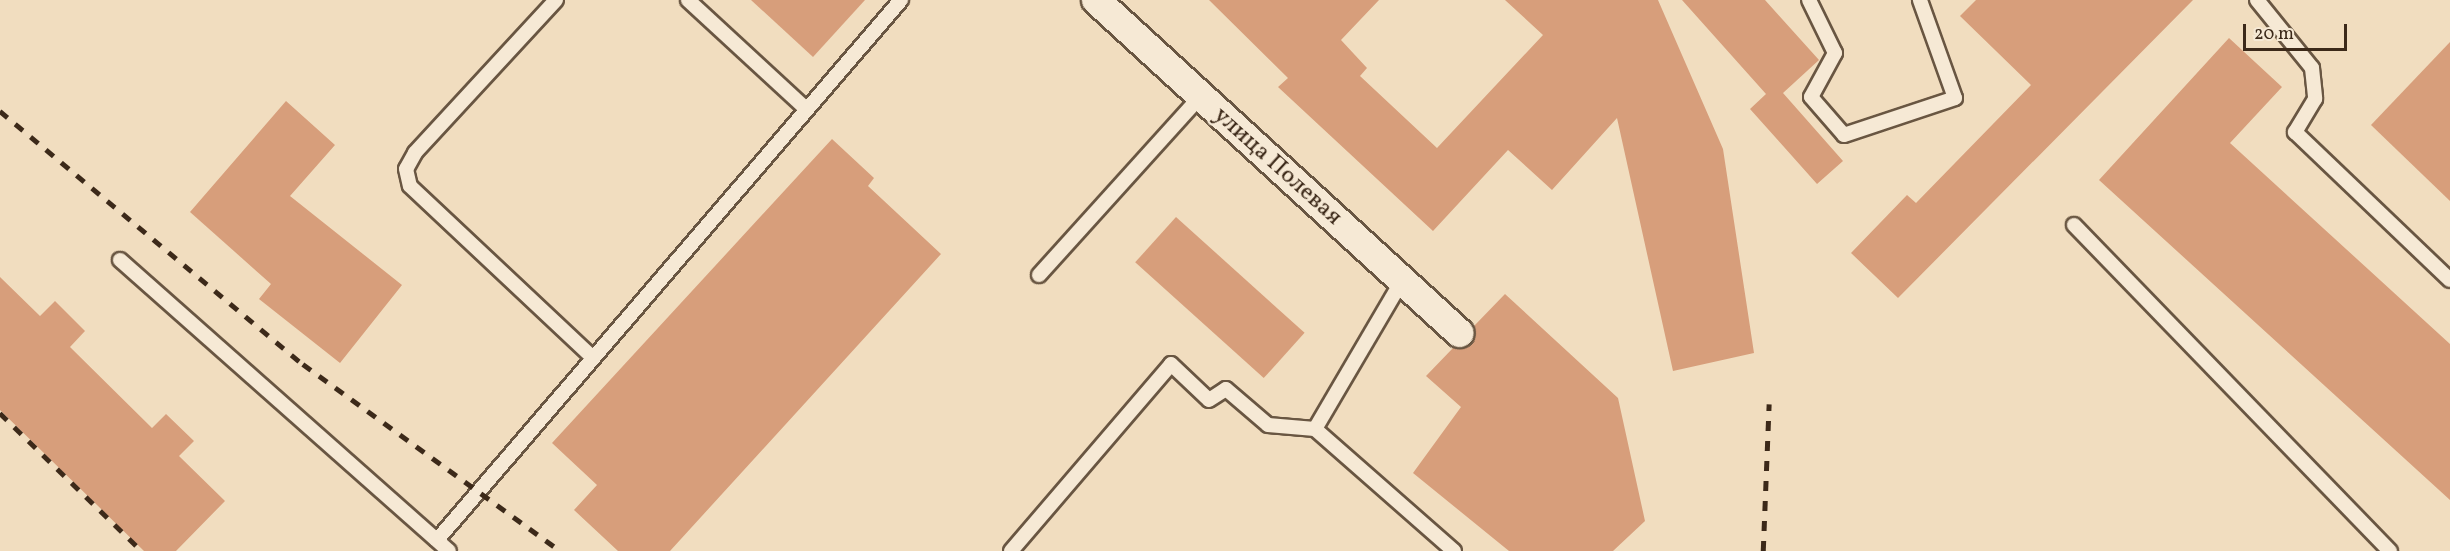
<!DOCTYPE html>
<meta charset="utf-8">
<style>
body{margin:0}
#map{position:relative;width:2450px;height:551px;overflow:hidden;background:#f1ddbf;font-family:Vollkorn,serif}
div>[style]{position:absolute}
.building>*{inset:0;background:#d79e7b;transform-origin:0 0}
.roads{filter:drop-shadow(2px 0 #695642) drop-shadow(-2px 0 #695642) drop-shadow(0 2px #695642) drop-shadow(0 -2px #695642)}
.lane>*{height:14px;margin:-7px;padding:0 7px;transform-origin:7px;border-radius:7px;background:#f6e9d5}
.street>*{height:28px;margin:-14px;padding:0 14px;transform-origin:14px;border-radius:14px;background:#f6e9d5}
.rail>*{height:4.5px;margin-top:-2.25px;transform-origin:0;background:repeating-linear-gradient(90deg,#3c2919 0 10px,transparent 0 20px)}
span{translate:-50% -50%;white-space:nowrap;text-align:center;line-height:1.15;-webkit-text-stroke:5px #f6e9d5;paint-order:stroke}
.street-label{font-size:24px;color:#3c2919}
.scale{position:absolute;left:2243px;top:24px;width:104px;height:27px;box-sizing:border-box;border:3px solid #3c2919;border-top:0;padding-left:8px;font-size:18px;line-height:21px;white-space:nowrap;color:#3c2919;-webkit-text-stroke:4px #f6e9d5;paint-order:stroke}
</style>
<div id="map">
<div class="building">
<div style="clip-path:polygon(751px 0,865px 0,813px 57px)"></div>
<div style="clip-path:polygon(1209px 0,1379px 0,1341px 40px,1367px 68px,1360px 76px,1437px 148px,1543px 35px,1505px 0,1658px 0,1723px 149px,1754px 353px,1673px 371px,1617px 118px,1552px 190px,1508px 150px,1433px 231px,1278px 87px,1288px 78px)"></div>
<div style="clip-path:polygon(1682px 0,1765px 0,1819px 60px,1783px 93px,1843px 161px,1817px 184px,1750px 109px,1766px 94px)"></div>
<div style="clip-path:polygon(1976px 0,2193px 0,1898px 298px,1851px 253px,1907px 195px,1916px 203px,2031px 85px,1960px 16px)"></div>
<div style="clip-path:polygon(2229px 38px,2282px 87px,2230px 143px,2450px 344px,2450px 500px,2099px 180px)"></div>
<div style="clip-path:polygon(2450px 42px,2450px 201px,2371px 125px)"></div>
<div style="clip-path:polygon(286px 101px,335px 145px,290px 196px,402px 285px,340px 363px,259px 299px,271px 284px,190px 212px)"></div>
<div style="clip-path:polygon(832px 139px,874px 178px,868px 186px,941px 254px,670px 551px,618px 551px,574px 510px,597px 485px,552px 443px)"></div>
<div style="left:1176px;top:217px;width:173px;height:61px;rotate:42deg"></div>
<div style="clip-path:polygon(0 277px,40px 316px,55px 301px,85px 331px,70px 347px,152px 428px,166px 414px,194px 441px,179px 456px,225px 501px,176px 551px,144px 551px,0 410px)"></div>
<div style="clip-path:polygon(1505px 294px,1618px 398px,1645px 521px,1613px 551px,1509px 551px,1413px 473px,1461px 407px,1426px 376px,1453px 348px,1471px 345px,1474px 326px)"></div>
</div>
<div class="roads">
<div class="lane">
<div style="left:556px;top:0;width:208px;rotate:132.7deg"></div>
<div style="left:415px;top:153px;width:18px;rotate:119deg"></div>
<div style="left:406px;top:169px;width:17px;rotate:77deg"></div>
<div style="left:410px;top:186px;width:248px;rotate:43.2deg"></div>
<div style="left:688px;top:0;width:161px;rotate:42.7deg"></div>
<div style="left:1809px;top:0;width:59px;rotate:63.9deg"></div>
<div style="left:1835px;top:53px;width:50px;rotate:118.6deg"></div>
<div style="left:1811px;top:97px;width:50px;rotate:49deg"></div>
<div style="left:1844px;top:135px;width:117px;rotate:-18.4deg"></div>
<div style="left:1955px;top:98px;width:104px;rotate:-109.7deg"></div>
<div style="left:2257px;top:0;width:87px;rotate:51deg"></div>
<div style="left:2312px;top:68px;width:31px;rotate:84deg"></div>
<div style="left:2315px;top:99px;width:39px;rotate:121deg"></div>
<div style="left:2295px;top:132px;width:214px;rotate:43.7deg"></div>
<div style="left:2074px;top:225px;width:454px;rotate:45.9deg"></div>
<div style="left:120px;top:260px;width:439px;rotate:41.5deg"></div>
<div style="left:1039px;top:275px;width:240px;rotate:-47.9deg"></div>
<div style="left:1315px;top:429px;width:172px;rotate:-59.6deg"></div>
<div style="left:437px;top:540px;width:712px;rotate:-49.33deg"></div>
<div style="left:1011px;top:551px;width:246px;rotate:-49.4deg"></div>
<div style="left:1171px;top:364px;width:52px;rotate:43.5deg"></div>
<div style="left:1209px;top:400px;width:20px;rotate:-33deg"></div>
<div style="left:1226px;top:389px;width:55px;rotate:40.6deg"></div>
<div style="left:1268px;top:425px;width:47px;rotate:4.9deg"></div>
<div style="left:1315px;top:429px;width:185px;rotate:41.3deg"></div>
</div>
<div class="street">
<div style="left:1096px;top:0;width:493px;rotate:42.5deg"></div>
</div>
</div>
<div class="rail">
<div style="left:0;top:111px;width:395px;rotate:39.9deg"></div>
<div style="left:303px;top:364px;width:318px;rotate:36deg"></div>
<div style="left:0;top:413px;width:198px;rotate:44.2deg"></div>
<div style="left:1763px;top:551px;width:147px;rotate:-87.7deg"></div>
</div>
<div class="street-label">
<span style="left:1277px;top:167px;rotate:42deg">улица Полевая</span>
</div>
<div class="scale">20 m</div>
</div>
